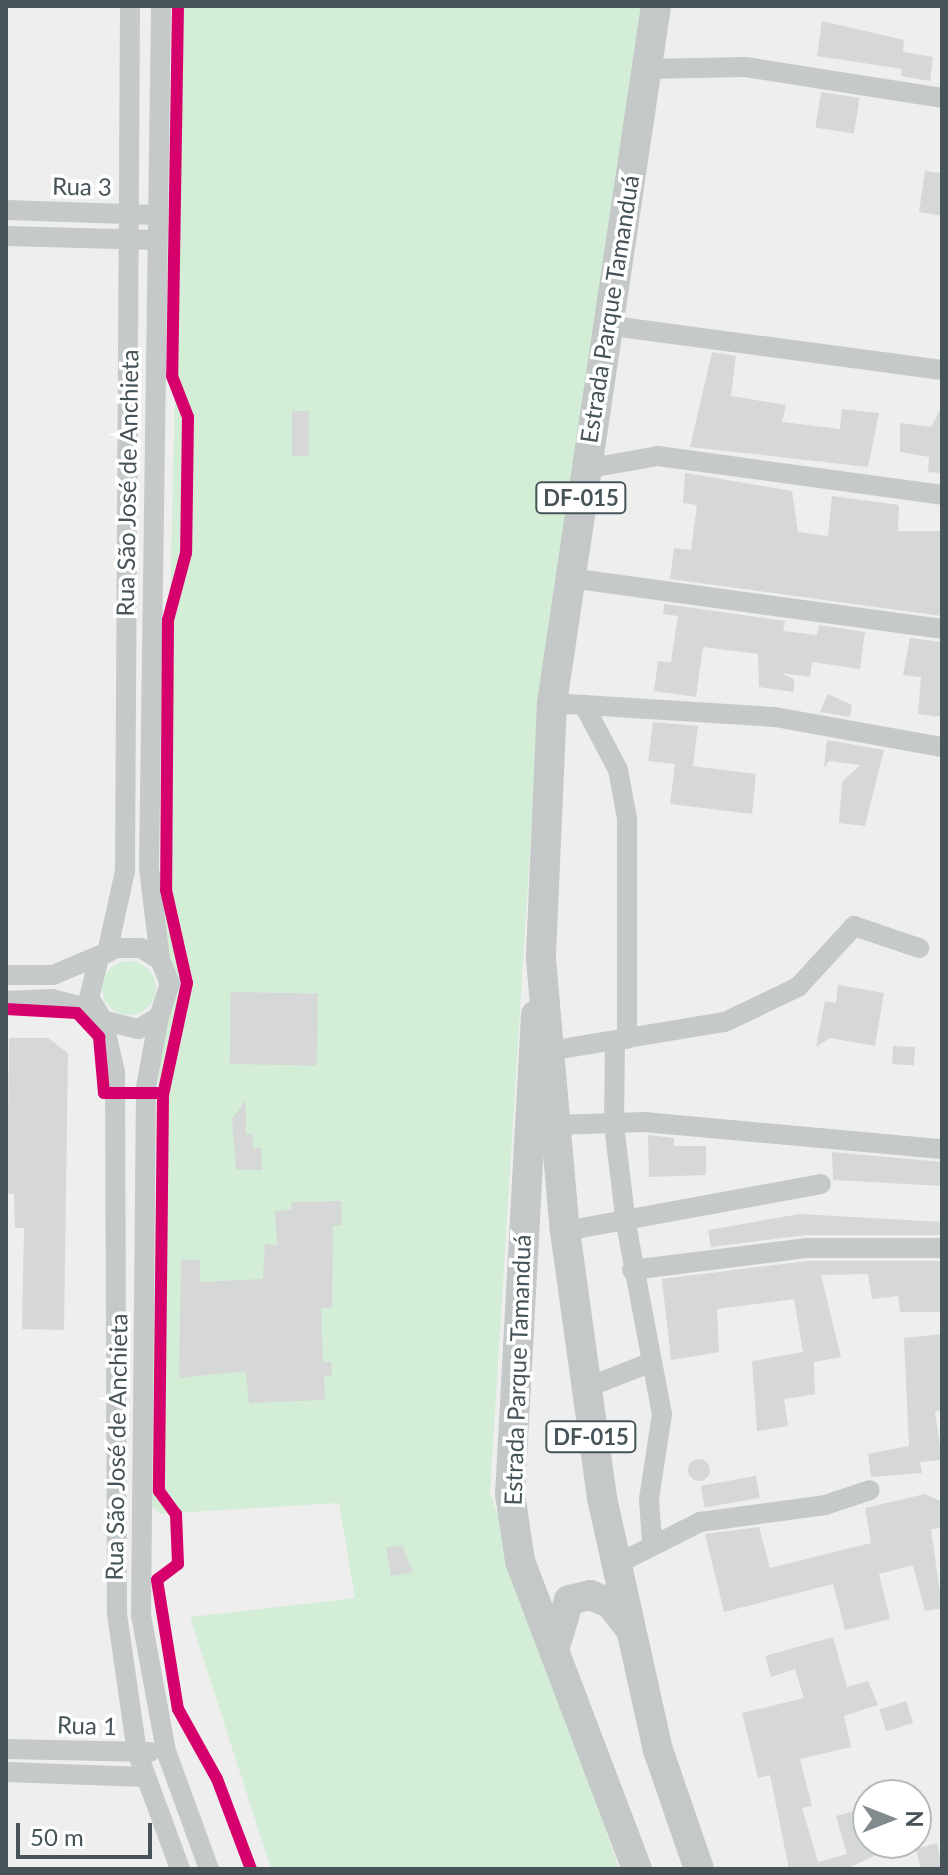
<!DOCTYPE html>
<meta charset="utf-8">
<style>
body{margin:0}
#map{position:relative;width:948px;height:1875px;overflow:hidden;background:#efeeee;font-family:Lato,sans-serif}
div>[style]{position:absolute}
.green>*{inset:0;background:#d4edd7}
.round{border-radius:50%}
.building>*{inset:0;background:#d6d7d7;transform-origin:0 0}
.minor>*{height:20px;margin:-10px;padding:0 10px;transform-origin:10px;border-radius:10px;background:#c5c9ca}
.primary>*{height:30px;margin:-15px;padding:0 15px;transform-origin:15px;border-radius:15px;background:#c4c8c9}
.cycleway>*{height:12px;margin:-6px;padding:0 6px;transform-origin:6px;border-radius:6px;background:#d6006c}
span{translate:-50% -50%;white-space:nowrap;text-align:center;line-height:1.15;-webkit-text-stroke:7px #fff;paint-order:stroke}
.shield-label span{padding:2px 6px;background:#fff;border:2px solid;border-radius:6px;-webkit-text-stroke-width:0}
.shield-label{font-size:22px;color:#465459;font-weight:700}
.street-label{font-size:24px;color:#465459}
.frame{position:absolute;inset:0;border:8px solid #465459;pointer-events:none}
.north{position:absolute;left:852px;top:1779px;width:80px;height:80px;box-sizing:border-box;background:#fff;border:2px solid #b5bbbd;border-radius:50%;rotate:90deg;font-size:22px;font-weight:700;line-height:32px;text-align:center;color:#465459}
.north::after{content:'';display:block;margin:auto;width:28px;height:36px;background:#818a8d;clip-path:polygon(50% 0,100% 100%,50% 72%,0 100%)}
.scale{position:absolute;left:16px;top:1823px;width:136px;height:36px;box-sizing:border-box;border:4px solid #465459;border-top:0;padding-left:10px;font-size:24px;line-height:28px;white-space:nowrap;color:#465459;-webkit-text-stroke:6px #fff;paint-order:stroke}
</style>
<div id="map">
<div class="green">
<div style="clip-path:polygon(184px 6px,641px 6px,534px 786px,490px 1493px,619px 1869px,271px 1869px,190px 1617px,355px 1598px,339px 1503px,160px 1514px,149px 1504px)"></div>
<div class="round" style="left:102px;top:961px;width:54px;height:54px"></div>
</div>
<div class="building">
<div style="clip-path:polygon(822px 21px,904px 40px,903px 52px,933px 57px,930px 81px,901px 76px,902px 69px,817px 56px)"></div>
<div style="left:821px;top:92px;width:39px;height:36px;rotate:9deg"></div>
<div style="clip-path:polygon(925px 171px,942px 173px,942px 216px,919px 212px)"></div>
<div style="clip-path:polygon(712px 352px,736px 356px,731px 396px,786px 405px,782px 422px,840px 429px,842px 409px,879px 413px,868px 467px,690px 447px)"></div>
<div style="clip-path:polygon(942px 406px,942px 473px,928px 472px,929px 457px,900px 452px,900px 423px,931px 427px)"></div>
<div style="left:292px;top:411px;width:17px;height:45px"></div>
<div style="clip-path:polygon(685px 473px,792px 491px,798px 532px,828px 536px,832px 496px,899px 505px,898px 531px,942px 531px,942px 616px,670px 579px,674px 548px,691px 550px,697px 505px,683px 503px)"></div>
<div style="clip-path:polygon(664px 604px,785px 621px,783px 631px,817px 635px,819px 625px,865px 632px,860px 669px,812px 662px,810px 677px,781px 673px,794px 679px,794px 692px,759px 687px,758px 654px,703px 647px,696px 697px,654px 691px,658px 661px,671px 662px,678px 616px,663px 614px)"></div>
<div style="clip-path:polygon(910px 638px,942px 642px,942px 717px,918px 714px,921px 677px,903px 675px)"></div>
<div style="clip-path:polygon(828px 694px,852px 705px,850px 717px,820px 712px)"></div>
<div style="clip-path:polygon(653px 722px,698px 726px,693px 766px,756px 774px,752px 814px,670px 804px,675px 764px,648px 761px)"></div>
<div style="clip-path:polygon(827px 740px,884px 750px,865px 826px,839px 823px,842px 782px,860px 765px,829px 761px,824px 768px)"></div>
<div style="clip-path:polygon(838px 985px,884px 993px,875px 1046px,830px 1038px,816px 1047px,825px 1001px,836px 1003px)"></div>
<div style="left:231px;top:992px;width:87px;height:72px;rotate:1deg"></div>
<div style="clip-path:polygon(9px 1038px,48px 1038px,68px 1053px,64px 1330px,22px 1329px,24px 1228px,15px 1228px,14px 1194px,7px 1194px)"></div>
<div style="left:893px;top:1046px;width:22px;height:18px;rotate:3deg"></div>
<div style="clip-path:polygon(246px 1100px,246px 1134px,253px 1134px,253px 1148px,261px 1148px,262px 1170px,236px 1169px,232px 1119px)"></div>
<div style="clip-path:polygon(648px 1135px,674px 1138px,674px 1146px,706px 1146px,706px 1175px,649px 1177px)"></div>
<div style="clip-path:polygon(832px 1152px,942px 1162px,942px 1186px,833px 1180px)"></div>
<div style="clip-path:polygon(341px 1201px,342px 1225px,333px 1226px,332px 1308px,321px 1308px,323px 1362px,331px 1362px,332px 1376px,324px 1376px,325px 1400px,249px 1403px,246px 1371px,179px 1378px,181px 1260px,200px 1260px,200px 1282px,263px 1279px,265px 1244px,277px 1245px,275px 1211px,291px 1210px,291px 1202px)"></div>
<div style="clip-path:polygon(800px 1214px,942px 1222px,942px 1235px,806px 1235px,711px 1247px,708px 1230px)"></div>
<div style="clip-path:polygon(807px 1261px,942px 1261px,942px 1312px,900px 1312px,898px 1296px,872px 1299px,868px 1274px,821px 1275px,841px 1357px,814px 1362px,815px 1394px,784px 1399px,788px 1426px,757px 1431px,752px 1361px,803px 1352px,794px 1299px,717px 1309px,719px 1352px,671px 1360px,662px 1279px)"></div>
<div style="clip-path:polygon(942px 1334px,942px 1409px,935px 1412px,942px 1460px,920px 1462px,922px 1473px,871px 1477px,868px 1454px,909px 1446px,904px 1338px)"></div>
<div class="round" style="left:688px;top:1459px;width:22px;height:22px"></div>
<div style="left:756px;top:1476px;width:22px;height:56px;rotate:80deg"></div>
<div style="clip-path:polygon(925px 1494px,942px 1502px,942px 1528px,931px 1529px,942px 1608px,925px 1611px,913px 1565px,879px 1574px,890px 1619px,845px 1630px,833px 1584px,724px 1612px,705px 1534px,759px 1527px,770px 1568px,871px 1543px,865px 1508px)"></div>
<div style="clip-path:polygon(402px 1545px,413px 1572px,391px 1576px,386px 1548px)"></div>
<div style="clip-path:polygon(833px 1637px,847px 1687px,868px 1681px,878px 1705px,844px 1716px,851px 1747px,800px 1759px,812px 1806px,802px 1808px,818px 1862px,847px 1854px,836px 1816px,868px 1807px,868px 1843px,895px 1846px,846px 1869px,789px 1869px,770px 1775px,758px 1778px,742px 1713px,804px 1698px,795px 1669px,771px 1677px,765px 1656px)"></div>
<div style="left:906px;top:1701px;width:23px;height:28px;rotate:72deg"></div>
<div style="clip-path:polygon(937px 1843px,942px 1869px,921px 1869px,916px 1849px)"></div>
</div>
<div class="minor">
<div style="left:646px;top:69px;width:99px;rotate:-1.2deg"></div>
<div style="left:745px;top:67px;width:199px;rotate:8.9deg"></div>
<div style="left:6px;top:210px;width:151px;rotate:1.9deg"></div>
<div style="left:6px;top:236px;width:151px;rotate:1.5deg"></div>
<div style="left:605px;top:325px;width:340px;rotate:7.6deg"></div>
<div style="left:585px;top:469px;width:74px;rotate:-10.1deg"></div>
<div style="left:658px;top:456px;width:287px;rotate:7.8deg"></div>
<div style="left:570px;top:578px;width:375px;rotate:7.8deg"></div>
<div style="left:552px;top:703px;width:223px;rotate:3.6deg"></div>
<div style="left:775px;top:717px;width:170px;rotate:10.2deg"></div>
<div style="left:584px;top:705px;width:73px;rotate:62.4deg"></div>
<div style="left:618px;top:770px;width:49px;rotate:79.4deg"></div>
<div style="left:627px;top:818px;width:221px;rotate:90deg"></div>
<div style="left:107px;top:953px;width:84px;rotate:-77.6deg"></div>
<div style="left:125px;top:871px;width:865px;rotate:-89.67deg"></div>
<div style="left:160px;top:960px;width:93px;rotate:-96.8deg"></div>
<div style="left:149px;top:868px;width:862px;rotate:-89.2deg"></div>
<div style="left:6px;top:975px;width:47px"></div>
<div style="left:53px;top:975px;width:69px;rotate:-22.9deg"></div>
<div style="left:117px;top:948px;width:24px"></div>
<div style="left:141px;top:948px;width:22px;rotate:32deg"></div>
<div style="left:160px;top:960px;width:25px;rotate:67deg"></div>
<div style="left:170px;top:983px;width:36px;rotate:108deg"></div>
<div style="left:159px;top:1017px;width:24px;rotate:150deg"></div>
<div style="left:138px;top:1029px;width:36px;rotate:-166deg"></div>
<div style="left:103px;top:1020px;width:26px;rotate:-122deg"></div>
<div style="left:89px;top:998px;width:38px;rotate:-76deg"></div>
<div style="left:6px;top:1001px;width:46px;rotate:-2.5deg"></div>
<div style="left:52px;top:999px;width:43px;rotate:14.7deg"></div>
<div style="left:159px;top:1017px;width:71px;rotate:100.5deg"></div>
<div style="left:146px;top:1087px;width:528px;rotate:90.54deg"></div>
<div style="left:141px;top:1615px;width:138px;rotate:79.6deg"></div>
<div style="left:166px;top:1751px;width:126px;rotate:70deg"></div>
<div style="left:103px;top:1020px;width:53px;rotate:77deg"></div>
<div style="left:115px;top:1072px;width:542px;rotate:89.79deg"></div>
<div style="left:117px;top:1614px;width:139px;rotate:81.8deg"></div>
<div style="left:137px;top:1752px;width:125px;rotate:69.8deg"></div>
<div style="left:615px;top:1041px;width:84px;rotate:90.7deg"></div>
<div style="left:614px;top:1125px;width:100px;rotate:83.1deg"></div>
<div style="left:626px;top:1224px;width:193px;rotate:79.3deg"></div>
<div style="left:662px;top:1414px;width:86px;rotate:98.7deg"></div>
<div style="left:649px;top:1499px;width:43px;rotate:86deg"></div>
<div style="left:549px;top:1051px;width:178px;rotate:-9.4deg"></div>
<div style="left:725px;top:1022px;width:81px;rotate:-25.6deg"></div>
<div style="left:798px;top:987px;width:83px;rotate:-47.4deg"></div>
<div style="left:854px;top:926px;width:69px;rotate:18.7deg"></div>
<div style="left:556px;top:1125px;width:88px;rotate:-2deg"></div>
<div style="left:644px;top:1122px;width:299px;rotate:5.2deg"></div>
<div style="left:565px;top:1231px;width:260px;rotate:-10.4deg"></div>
<div style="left:632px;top:1270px;width:175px;rotate:-7.2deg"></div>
<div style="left:806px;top:1248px;width:136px"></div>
<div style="left:583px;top:1389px;width:69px;rotate:-21.3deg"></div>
<div style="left:617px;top:1564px;width:93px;rotate:-26.8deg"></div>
<div style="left:700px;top:1522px;width:126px;rotate:-7.7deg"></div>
<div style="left:825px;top:1505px;width:47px;rotate:-18.4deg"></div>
<div style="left:6px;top:1749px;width:144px;rotate:1.2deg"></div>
<div style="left:6px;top:1772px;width:139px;rotate:2.1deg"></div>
</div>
<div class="primary">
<div style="left:656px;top:6px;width:705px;rotate:98.49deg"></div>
<div style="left:552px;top:703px;width:256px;rotate:92.5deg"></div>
<div style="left:541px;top:959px;width:273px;rotate:85deg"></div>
<div style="left:565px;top:1231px;width:270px;rotate:82.1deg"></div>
<div style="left:602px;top:1498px;width:258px;rotate:77.5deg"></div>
<div style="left:658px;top:1750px;width:126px;rotate:71deg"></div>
<div style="left:536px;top:1015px;width:480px;rotate:93.1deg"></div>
<div style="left:510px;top:1494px;width:68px;rotate:81.5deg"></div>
<div style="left:520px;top:1561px;width:329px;rotate:69.2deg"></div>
<div style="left:554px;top:1650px;width:52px;rotate:-73.3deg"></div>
<div style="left:569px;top:1600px;width:22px;rotate:-13deg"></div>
<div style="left:590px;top:1595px;width:22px;rotate:22deg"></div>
<div style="left:610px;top:1603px;width:31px;rotate:52deg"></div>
</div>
<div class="cycleway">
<div style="left:178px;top:6px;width:370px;rotate:90.9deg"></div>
<div style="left:172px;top:376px;width:44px;rotate:68.7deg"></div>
<div style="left:188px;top:417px;width:136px;rotate:90.8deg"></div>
<div style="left:186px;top:553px;width:69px;rotate:105deg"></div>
<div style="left:168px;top:620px;width:270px;rotate:90.4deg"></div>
<div style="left:166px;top:890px;width:95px;rotate:77.3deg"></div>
<div style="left:187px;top:983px;width:115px;rotate:102.1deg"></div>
<div style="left:163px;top:1095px;width:396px;rotate:90.6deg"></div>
<div style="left:159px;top:1491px;width:29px;rotate:54deg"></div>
<div style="left:176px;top:1514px;width:50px;rotate:87.7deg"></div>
<div style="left:178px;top:1564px;width:26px;rotate:143deg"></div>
<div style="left:157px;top:1580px;width:131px;rotate:80.8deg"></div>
<div style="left:178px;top:1709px;width:80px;rotate:60.9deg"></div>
<div style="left:217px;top:1779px;width:96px;rotate:69.3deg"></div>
<div style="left:6px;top:1009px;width:71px;rotate:3.2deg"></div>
<div style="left:77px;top:1013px;width:33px;rotate:47deg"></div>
<div style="left:99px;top:1037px;width:56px;rotate:84.9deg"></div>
<div style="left:104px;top:1093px;width:59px"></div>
</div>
<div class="shield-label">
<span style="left:581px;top:498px">DF-015</span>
<span style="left:591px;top:1437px">DF-015</span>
</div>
<div class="street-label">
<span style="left:82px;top:186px;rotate:1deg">Rua 3</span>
<span style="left:609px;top:309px;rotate:-81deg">Estrada Parque Tamanduá</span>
<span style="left:127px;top:483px;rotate:-89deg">Rua São José de Anchieta</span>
<span style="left:517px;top:1370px;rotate:-88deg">Estrada Parque Tamanduá</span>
<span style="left:116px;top:1447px;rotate:-89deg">Rua São José de Anchieta</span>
<span style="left:87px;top:1725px;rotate:2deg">Rua 1</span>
</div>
<div class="frame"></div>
<div class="north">N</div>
<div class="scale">50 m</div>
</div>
